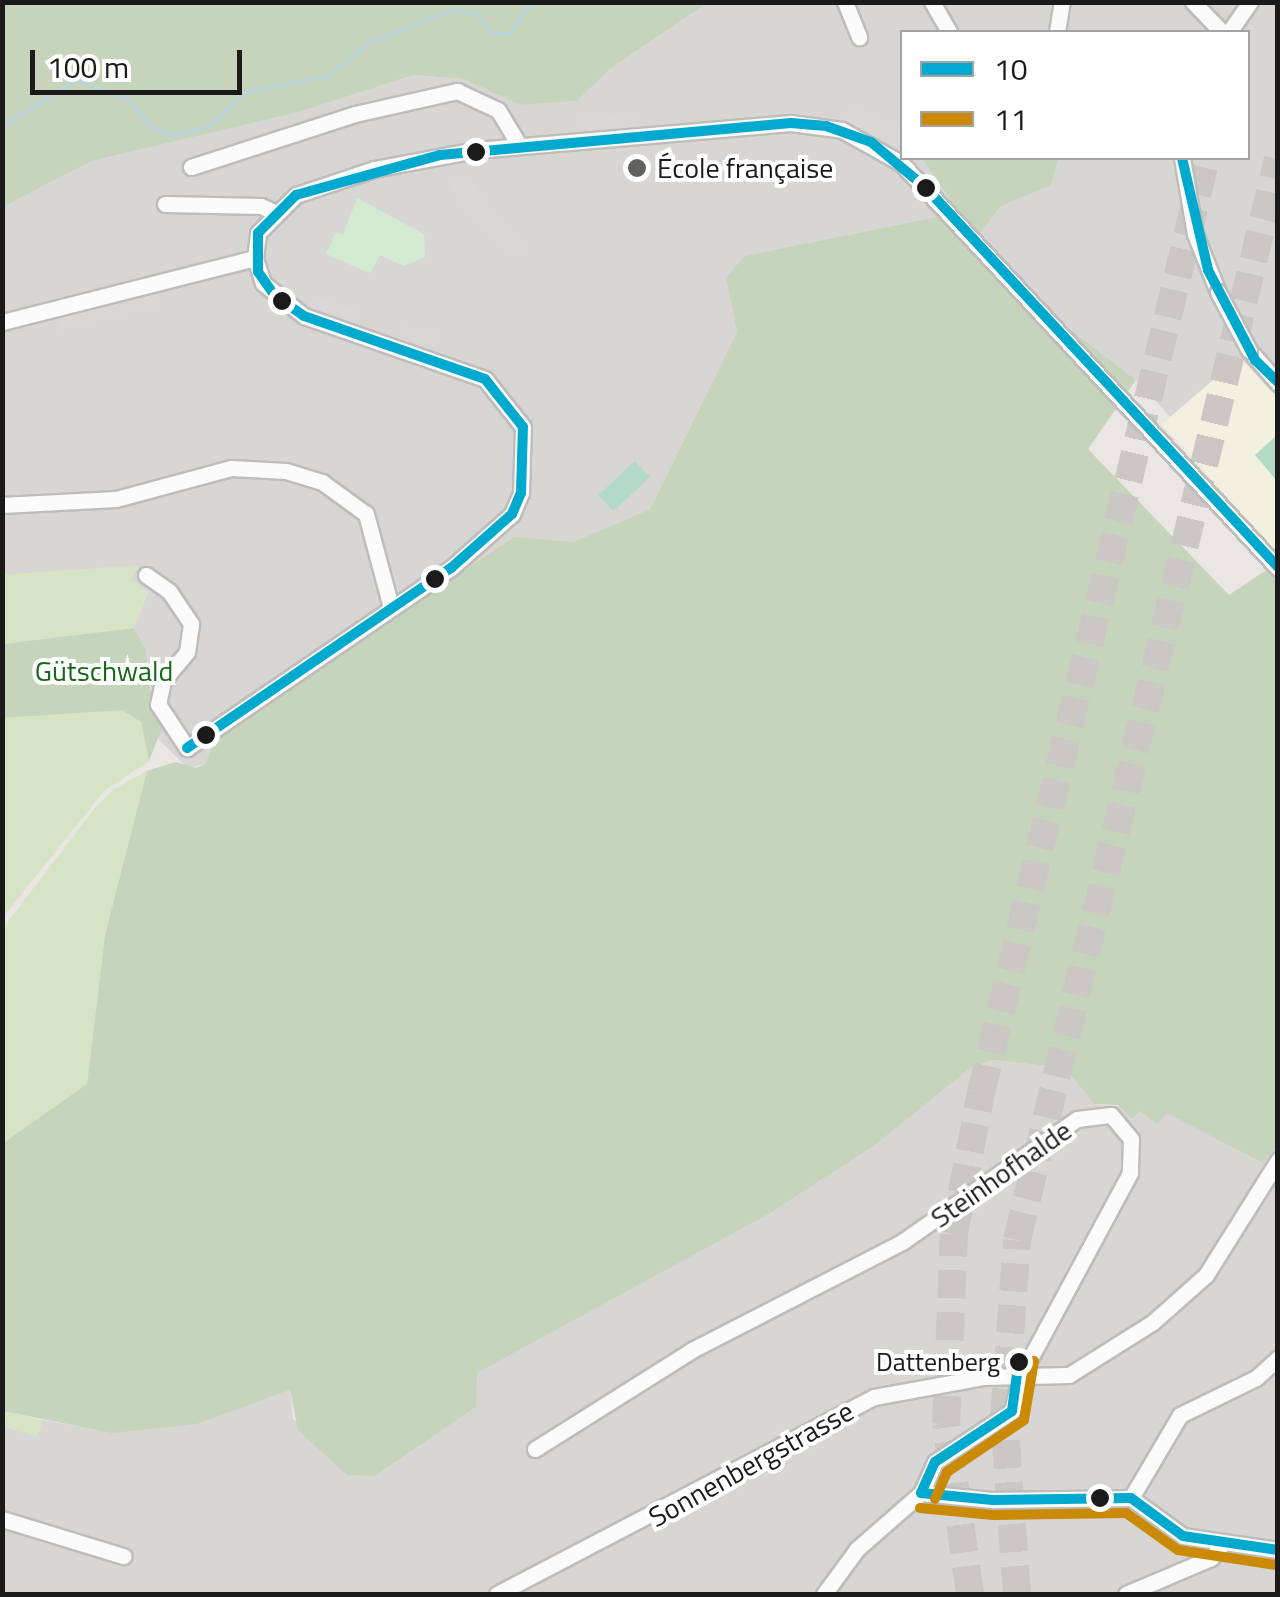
<!DOCTYPE html>
<meta charset="utf-8">
<style>
body{margin:0}
#map{position:relative;width:1280px;height:1597px;overflow:hidden;background:#e9e6e3;font-family:"Titillium Web",sans-serif}
div>[style]{position:absolute}
.residential>*{inset:0;background:#d8d6d4}
.education>*{inset:0;background:#f2f0df}
.grass>*{inset:0;background:#d7e3c5}
.forest>*{inset:0;background:#c6d4bb}
.park>*{inset:0;background:#d3ecd1}
.pitch>*{inset:0;background:#b3dac7;transform-origin:0 0}
.parking>*{inset:0;background:#d9d7d6;transform-origin:0 0}
.stream>*{height:4px;margin:-2px;padding:0 2px;transform-origin:2px;border-radius:2px;background:#bad4d8}
.highway-tunnel>*{height:28px;margin-top:-14px;transform-origin:0;background:repeating-linear-gradient(90deg,#cac7c5 0 28px,transparent 0 42px)}
.roads{filter:drop-shadow(2px 0 #bebdbb) drop-shadow(-2px 0 #bebdbb) drop-shadow(0 2px #bebdbb) drop-shadow(0 -2px #bebdbb)}
.street>*{height:15px;margin:-7.5px;padding:0 7.5px;transform-origin:7.5px;border-radius:7.5px;background:#fcfbfb}
.bridges{filter:drop-shadow(2px 0 #bebdbb) drop-shadow(-2px 0 #bebdbb) drop-shadow(0 2px #bebdbb) drop-shadow(0 -2px #bebdbb)}
.street-bridge>*{height:15px;margin:-7.5px;padding:0 7.5px;transform-origin:7.5px;border-radius:7.5px;background:#fcfbfb}
.bus-1>*{height:10px;margin:-5px;padding:0 5px;transform-origin:5px;border-radius:5px;background:#00a9ce}
.bus-2>*{height:10px;margin:-5px;padding:0 5px;transform-origin:5px;border-radius:5px;background:#cb8a05}
.dots>*{width:28px;height:28px;translate:-50% -50%;box-sizing:border-box;border:5px solid #fff;border-radius:50%}
span{translate:-50% -50%;white-space:nowrap;text-align:center;line-height:1.15;-webkit-text-stroke:8px #fff;paint-order:stroke}
.bus-label{font-size:26px;color:#1a1a1a}
.right{translate:-100% -50%;text-align:right}
.poi-label{font-size:28px;color:#1a1a1a}
.left{translate:0 -50%;text-align:left}
.park-label{font-size:28px;color:#176919}
.street-label{font-size:28px;color:#1a1a1a}
.frame{position:absolute;inset:0;border:5px solid #1a1a1a;pointer-events:none}
.legend{position:absolute;left:900px;top:30px;width:350px;height:130px;box-sizing:border-box;background:#fff;border:2px solid #a3a3a3;margin:0;padding:12px 18px;list-style:none;font-size:30px;color:#1a1a1a}
.legend li{display:flex;align-items:center;gap:20px;height:50px}
.legend b{width:50px;border:2px solid #a3a3a3}
.scale{position:absolute;left:30px;top:50px;width:212px;height:45px;box-sizing:border-box;border:5px solid #1a1a1a;border-top:0;padding-left:12px;font-size:30px;line-height:35px;white-space:nowrap;color:#1a1a1a;-webkit-text-stroke:8px #fff;paint-order:stroke}
</style>
<div id="map">
<div class="residential">
<div style="clip-path:polygon(707px 3px,1277px 3px,1277px 531px,1136px 380px,967px 248px,1001px 205px,1051px 185px,1059px 158px,1248px 158px,1248px 32px,902px 32px,902px 158px,922px 158px,950px 200px,936px 217px,744px 256px,726px 278px,737px 332px,650px 509px,573px 542px,514px 538px,216px 737px,205px 764px,188px 768px,159px 740px,146px 650px,134px 628px,148px 592px,130px 579px,139px 566px,3px 575px,3px 207px,92px 161px,299px 112px,414px 75px,463px 79px,521px 105px,577px 101px,610px 69px)"></div>
<div style="clip-path:polygon(994px 1060px,1048px 1066px,1070px 1074px,1094px 1104px,1167px 1112px,1261px 1163px,1277px 1146px,1277px 1594px,3px 1594px,2px 1426px,36px 1436px,43px 1420px,112px 1432px,196px 1424px,290px 1390px,293px 1419px,375px 1476px,476px 1407px,476px 1373px,769px 1214px,875px 1145px,972px 1067px)"></div>
</div>
<div class="education">
<div style="clip-path:polygon(1240px 357px,1277px 397px,1277px 552px,1162px 424px)"></div>
</div>
<div class="grass">
<div style="clip-path:polygon(140px 565px,131px 579px,148px 591px,134px 628px,3px 644px,3px 575px)"></div>
<div style="clip-path:polygon(39px 710px,122px 710px,141px 722px,149px 761px,104px 791px,3px 917px,3px 718px)"></div>
<div style="clip-path:polygon(147px 771px,105px 935px,87px 1084px,3px 1143px,3px 928px,95px 808px,114px 789px)"></div>
<div style="clip-path:polygon(3px 1411px,43px 1420px,37px 1437px,3px 1426px)"></div>
</div>
<div class="forest">
<div style="clip-path:polygon(3px 2px,707px 2px,707px 3px,610px 69px,577px 101px,521px 105px,463px 79px,414px 75px,299px 112px,92px 161px,3px 207px)"></div>
<div style="clip-path:polygon(922px 158px,1059px 158px,1051px 185px,1001px 206px,967px 249px,1136px 380px,1088px 449px,1229px 595px,1277px 563px,1277px 1146px,1262px 1163px,1167px 1113px,1157px 1124px,1140px 1111px,1132px 1119px,1118px 1105px,1094px 1104px,1070px 1074px,1048px 1066px,994px 1060px,972px 1067px,875px 1145px,769px 1214px,477px 1373px,476px 1407px,375px 1476px,347px 1475px,298px 1430px,290px 1390px,197px 1424px,112px 1433px,3px 1411px,3px 1143px,87px 1084px,105px 935px,147px 771px,175px 762px,196px 768px,205px 764px,216px 737px,514px 537px,573px 542px,650px 509px,737px 332px,726px 278px,744px 256px,936px 217px,950px 200px)"></div>
<div style="clip-path:polygon(134px 628px,146px 650px,153px 711px,162px 728px,149px 761px,141px 722px,122px 710px,3px 718px,2px 644px)"></div>
</div>
<div class="park">
<div style="clip-path:polygon(357px 198px,424px 234px,425px 257px,404px 266px,380px 255px,370px 273px,326px 254px,336px 232px,343px 235px)"></div>
</div>
<div class="pitch">
<div style="clip-path:polygon(1277px 435px,1277px 481px,1255px 455px)"></div>
<div style="left:635px;top:461px;width:22px;height:50px;rotate:47deg"></div>
</div>
<div class="parking">
<div style="clip-path:polygon(849px 105px,902px 129px,902px 158px,842px 130px)"></div>
<div style="left:634px;top:114px;width:11px;height:57px;rotate:85deg"></div>
<div style="clip-path:polygon(469px 177px,494px 217px,527px 248px,511px 253px,465px 210px,450px 183px)"></div>
<div style="left:153px;top:294px;width:11px;height:98px;rotate:75deg"></div>
<div style="left:315px;top:297px;width:49px;height:11px;rotate:18deg"></div>
<div style="left:403px;top:325px;width:40px;height:10px;rotate:18deg"></div>
</div>
<div class="stream">
<div style="left:2px;top:127px;width:89px;rotate:-32.1deg"></div>
<div style="left:77px;top:80px;width:59px;rotate:21.8deg"></div>
<div style="left:132px;top:102px;width:31px;rotate:53deg"></div>
<div style="left:151px;top:127px;width:25px;rotate:21deg"></div>
<div style="left:174px;top:136px;width:37px;rotate:-16deg"></div>
<div style="left:210px;top:126px;width:50px;rotate:-42.6deg"></div>
<div style="left:247px;top:92px;width:84px;rotate:-11deg"></div>
<div style="left:329px;top:76px;width:50px;rotate:-39.4deg"></div>
<div style="left:368px;top:44px;width:89px;rotate:-22.5deg"></div>
<div style="left:450px;top:10px;width:27px;rotate:8deg"></div>
<div style="left:477px;top:14px;width:24px;rotate:54deg"></div>
<div style="left:491px;top:33px;width:19px;rotate:3deg"></div>
<div style="left:510px;top:34px;width:30px;rotate:-57deg"></div>
<div style="left:526px;top:9px;width:16px;rotate:-27deg"></div>
</div>
<div class="highway-tunnel">
<div style="left:970px;top:1594px;width:172px;rotate:-98deg"></div>
<div style="left:946px;top:1424px;width:190px;rotate:-87.6deg"></div>
<div style="left:954px;top:1234px;width:144px;rotate:-79.2deg"></div>
<div style="left:981px;top:1093px;width:962px;rotate:-76.47deg"></div>
<div style="left:1017px;top:1594px;width:177px;rotate:-94.2deg"></div>
<div style="left:1004px;top:1417px;width:177px;rotate:-85.8deg"></div>
<div style="left:1017px;top:1240px;width:1112px;rotate:-76.43deg"></div>
</div>
<div class="roads">
<div class="street">
<div style="left:845px;top:2px;width:38px;rotate:68deg"></div>
<div style="left:932px;top:2px;width:34px;rotate:60deg"></div>
<div style="left:1193px;top:2px;width:42px;rotate:46deg"></div>
<div style="left:1057px;top:32px;width:30px;rotate:-81deg"></div>
<div style="left:1229px;top:32px;width:37px;rotate:-55deg"></div>
<div style="left:1182px;top:158px;width:77px;rotate:80.3deg"></div>
<div style="left:1195px;top:234px;width:62px;rotate:68.4deg"></div>
<div style="left:191px;top:167px;width:172px;rotate:-17.9deg"></div>
<div style="left:355px;top:114px;width:105px;rotate:-12.7deg"></div>
<div style="left:457px;top:91px;width:45px;rotate:24.9deg"></div>
<div style="left:498px;top:110px;width:41px;rotate:59deg"></div>
<div style="left:165px;top:204px;width:96px;rotate:1.2deg"></div>
<div style="left:261px;top:206px;width:14px;rotate:25deg"></div>
<div style="left:2px;top:322px;width:261px;rotate:-14.2deg"></div>
<div style="left:1249px;top:350px;width:44px;rotate:48.7deg"></div>
<div style="left:2px;top:505px;width:114px;rotate:-3deg"></div>
<div style="left:116px;top:499px;width:119px;rotate:-15.1deg"></div>
<div style="left:231px;top:468px;width:55px;rotate:3.1deg"></div>
<div style="left:286px;top:471px;width:38px;rotate:17deg"></div>
<div style="left:322px;top:482px;width:54px;rotate:36deg"></div>
<div style="left:366px;top:514px;width:96px;rotate:75deg"></div>
<div style="left:146px;top:575px;width:28px;rotate:35deg"></div>
<div style="left:169px;top:591px;width:40px;rotate:56deg"></div>
<div style="left:191px;top:624px;width:28px;rotate:98deg"></div>
<div style="left:187px;top:652px;width:38px;rotate:130deg"></div>
<div style="left:163px;top:681px;width:24px;rotate:102deg"></div>
<div style="left:158px;top:704px;width:53px;rotate:56.6deg"></div>
<div style="left:187px;top:748px;width:320px;rotate:-34.3deg"></div>
<div style="left:451px;top:568px;width:81px;rotate:-41.5deg"></div>
<div style="left:512px;top:514px;width:23px;rotate:-67deg"></div>
<div style="left:521px;top:493px;width:66px;rotate:-88.3deg"></div>
<div style="left:523px;top:427px;width:61px;rotate:-128.4deg"></div>
<div style="left:485px;top:379px;width:192px;rotate:-160.8deg"></div>
<div style="left:304px;top:316px;width:53px;rotate:-141.2deg"></div>
<div style="left:263px;top:283px;width:26px;rotate:-108deg"></div>
<div style="left:255px;top:258px;width:25px;rotate:-83deg"></div>
<div style="left:258px;top:233px;width:54px;rotate:-45deg"></div>
<div style="left:296px;top:195px;width:82px;rotate:-18.4deg"></div>
<div style="left:374px;top:169px;width:104px;rotate:-10.6deg"></div>
<div style="left:476px;top:150px;width:316px;rotate:-4.9deg"></div>
<div style="left:791px;top:123px;width:51px;rotate:7.8deg"></div>
<div style="left:842px;top:130px;width:68px;rotate:29.2deg"></div>
<div style="left:901px;top:163px;width:553px;rotate:47.05deg"></div>
<div style="left:535px;top:1449px;width:186px;rotate:-32.2deg"></div>
<div style="left:692px;top:1350px;width:236px;rotate:-27.2deg"></div>
<div style="left:902px;top:1242px;width:214px;rotate:-35.1deg"></div>
<div style="left:1077px;top:1119px;width:34px;rotate:-7deg"></div>
<div style="left:1111px;top:1115px;width:31px;rotate:50deg"></div>
<div style="left:1131px;top:1139px;width:34px;rotate:92deg"></div>
<div style="left:1130px;top:1173px;width:232px;rotate:118.3deg"></div>
<div style="left:1020px;top:1377px;width:35px;rotate:103deg"></div>
<div style="left:1012px;top:1411px;width:92px;rotate:146.5deg"></div>
<div style="left:935px;top:1462px;width:34px;rotate:114deg"></div>
<div style="left:921px;top:1493px;width:72px;rotate:5.6deg"></div>
<div style="left:993px;top:1500px;width:138px;rotate:-0.8deg"></div>
<div style="left:1131px;top:1498px;width:64px;rotate:36.2deg"></div>
<div style="left:1183px;top:1536px;width:96px;rotate:8.4deg"></div>
<div style="left:1131px;top:1498px;width:96px;rotate:-59.4deg"></div>
<div style="left:1180px;top:1415px;width:85px;rotate:-26deg"></div>
<div style="left:1256px;top:1378px;width:30px;rotate:-42deg"></div>
<div style="left:2px;top:1519px;width:127px;rotate:17deg"></div>
<div style="left:497px;top:1594px;width:425px;rotate:-27.6deg"></div>
<div style="left:874px;top:1397px;width:112px;rotate:-10.3deg"></div>
<div style="left:984px;top:1377px;width:85px;rotate:-1.3deg"></div>
<div style="left:1069px;top:1375px;width:99px;rotate:-32.2deg"></div>
<div style="left:1153px;top:1322px;width:71px;rotate:-41.6deg"></div>
<div style="left:1206px;top:1275px;width:136px;rotate:-57.9deg"></div>
<div style="left:824px;top:1594px;width:56px;rotate:-53.7deg"></div>
<div style="left:857px;top:1549px;width:85px;rotate:-41.2deg"></div>
<div style="left:1126px;top:1594px;width:92px;rotate:-23deg"></div>
<div style="left:1211px;top:1558px;width:14px;rotate:-51deg"></div>
</div>
</div>
<div class="bridges">
<div class="street-bridge">
<div style="left:1218px;top:292px;width:66px;rotate:61.9deg"></div>
</div>
</div>
<div class="bus-1">
<div style="left:1182px;top:158px;width:115px;rotate:76.9deg"></div>
<div style="left:1208px;top:270px;width:102px;rotate:62.4deg"></div>
<div style="left:1255px;top:360px;width:32px;rotate:44deg"></div>
<div style="left:187px;top:748px;width:320px;rotate:-34.3deg"></div>
<div style="left:451px;top:568px;width:81px;rotate:-41.5deg"></div>
<div style="left:512px;top:514px;width:23px;rotate:-67deg"></div>
<div style="left:521px;top:493px;width:66px;rotate:-88.3deg"></div>
<div style="left:523px;top:427px;width:61px;rotate:-128.4deg"></div>
<div style="left:485px;top:379px;width:192px;rotate:-160.8deg"></div>
<div style="left:304px;top:316px;width:35px;rotate:-145deg"></div>
<div style="left:275px;top:296px;width:29px;rotate:-125deg"></div>
<div style="left:258px;top:272px;width:39px;rotate:-90deg"></div>
<div style="left:258px;top:233px;width:54px;rotate:-45deg"></div>
<div style="left:296px;top:195px;width:149px;rotate:-15.5deg"></div>
<div style="left:440px;top:155px;width:352px;rotate:-5.2deg"></div>
<div style="left:791px;top:123px;width:35px;rotate:5deg"></div>
<div style="left:826px;top:126px;width:48px;rotate:19.6deg"></div>
<div style="left:871px;top:142px;width:72px;rotate:39.9deg"></div>
<div style="left:926px;top:188px;width:517px;rotate:47.12deg"></div>
<div style="left:921px;top:1493px;width:72px;rotate:5.6deg"></div>
<div style="left:993px;top:1500px;width:138px;rotate:-0.8deg"></div>
<div style="left:1131px;top:1498px;width:64px;rotate:36.2deg"></div>
<div style="left:1183px;top:1536px;width:96px;rotate:8.4deg"></div>
<div style="left:921px;top:1493px;width:34px;rotate:-66deg"></div>
<div style="left:935px;top:1462px;width:92px;rotate:-33.5deg"></div>
<div style="left:1012px;top:1411px;width:52px;rotate:-82.3deg"></div>
</div>
<div class="bus-2">
<div style="left:935px;top:1499px;width:30px;rotate:-66deg"></div>
<div style="left:947px;top:1472px;width:93px;rotate:-34deg"></div>
<div style="left:1024px;top:1420px;width:60px;rotate:-80.4deg"></div>
<div style="left:920px;top:1508px;width:73px;rotate:5.5deg"></div>
<div style="left:993px;top:1515px;width:133px;rotate:-0.9deg"></div>
<div style="left:1126px;top:1513px;width:64px;rotate:35.4deg"></div>
<div style="left:1178px;top:1550px;width:99px;rotate:8.7deg"></div>
</div>
<div class="dots">
<div style="left:476px;top:152px;background:#1a1a1a"></div>
<div style="left:637px;top:168px;background:#626160"></div>
<div style="left:926px;top:188px;background:#1a1a1a"></div>
<div style="left:282px;top:301px;background:#1a1a1a"></div>
<div style="left:435px;top:579px;background:#1a1a1a"></div>
<div style="left:206px;top:735px;background:#1a1a1a"></div>
<div style="left:1019px;top:1362px;background:#1a1a1a"></div>
<div style="left:1100px;top:1498px;background:#1a1a1a"></div>
</div>
<div class="bus-label">
<span class="right" style="left:1000px;top:1362px">Dattenberg</span>
</div>
<div class="poi-label">
<span class="left" style="left:657px;top:168px">École française</span>
</div>
<div class="park-label">
<span style="left:104px;top:671px">Gütschwald</span>
</div>
<div class="street-label">
<span style="left:1001px;top:1174px;rotate:-35deg">Steinhofhalde</span>
<span style="left:751px;top:1464px;rotate:-29deg">Sonnenbergstrasse</span>
</div>
<div class="frame"></div>
<ul class="legend">
<li><b style="height:12px;background:#00a9ce"></b>10</li>
<li><b style="height:12px;background:#cb8a05"></b>11</li>
</ul>
<div class="scale">100 m</div>
</div>
